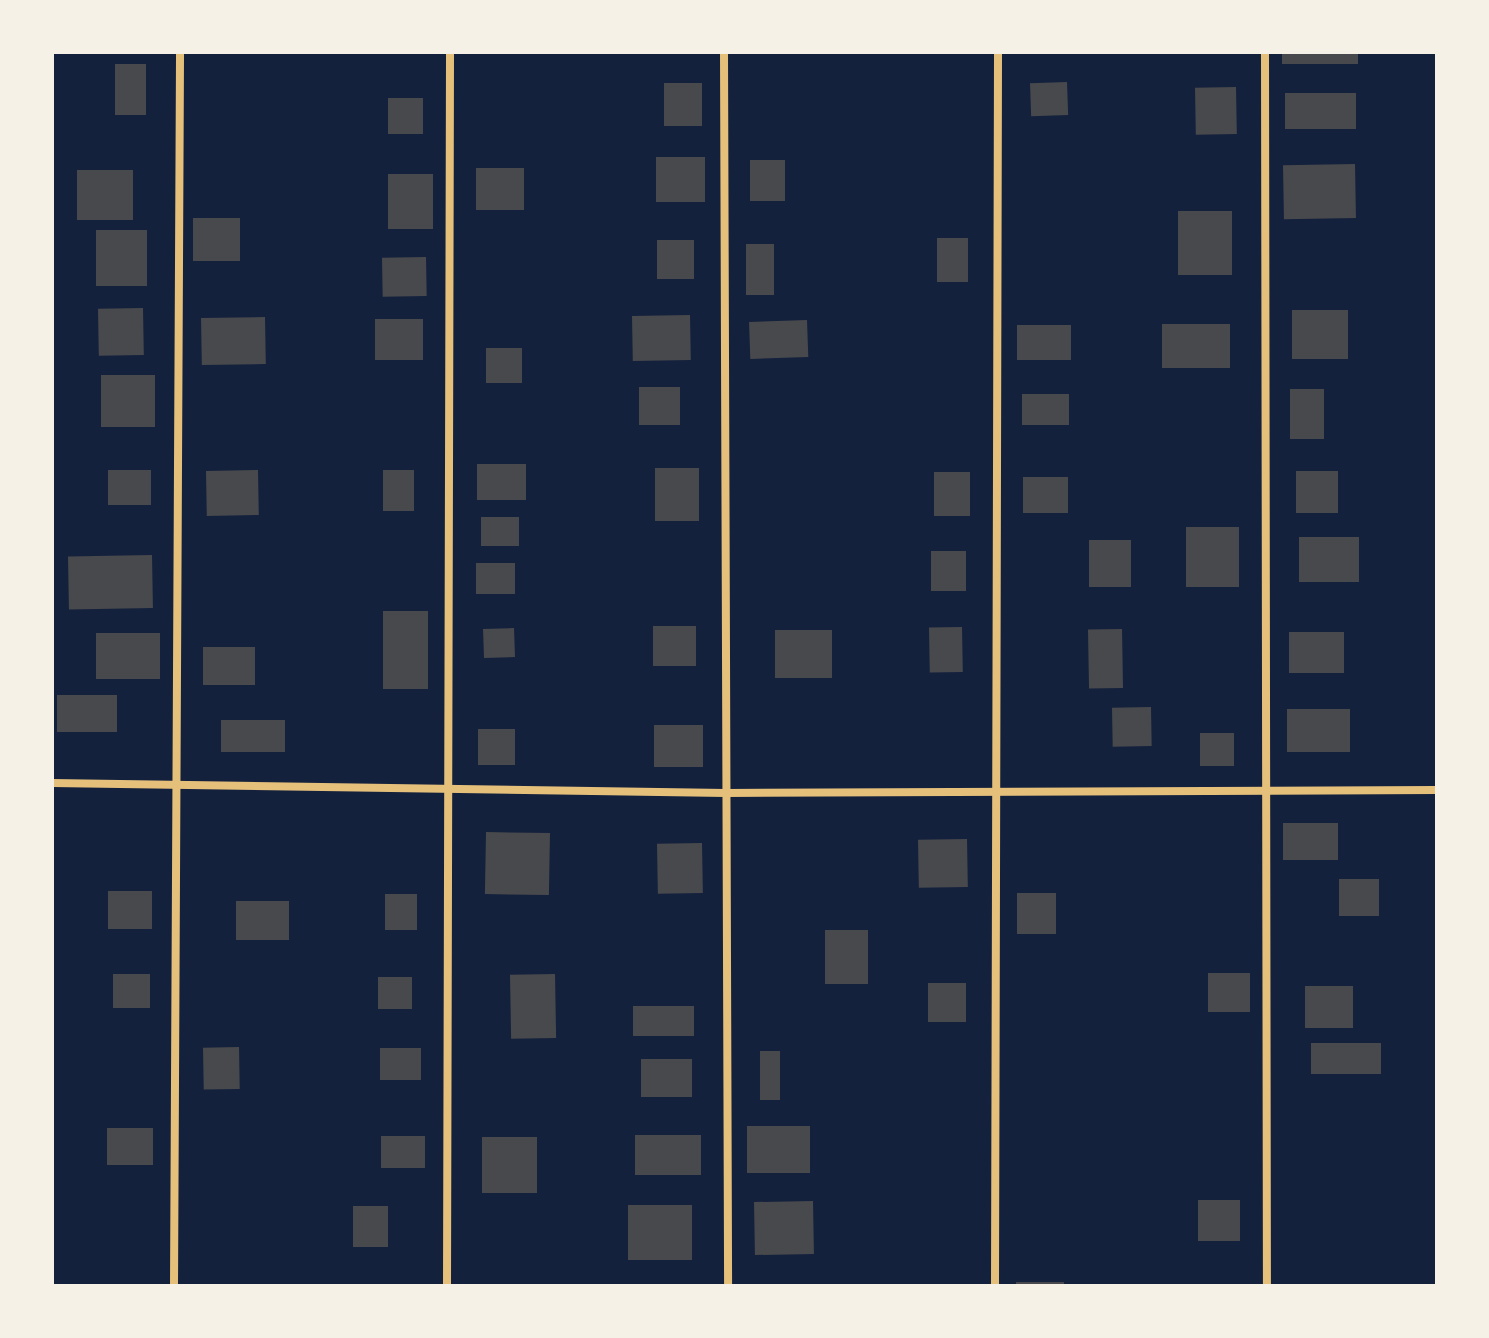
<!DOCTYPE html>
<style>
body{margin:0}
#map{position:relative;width:1489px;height:1338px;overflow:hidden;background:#14213d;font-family:"Golos Text",sans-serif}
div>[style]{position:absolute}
.building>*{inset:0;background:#48494c;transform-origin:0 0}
.minor>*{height:8px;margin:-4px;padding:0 4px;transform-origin:4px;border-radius:4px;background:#e5c07b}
span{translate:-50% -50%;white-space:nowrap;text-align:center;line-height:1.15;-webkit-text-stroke:8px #f6f1e7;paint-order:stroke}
.frame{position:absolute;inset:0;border:54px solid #f6f1e7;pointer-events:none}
</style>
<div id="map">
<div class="building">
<div style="left:1282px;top:52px;width:76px;height:12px"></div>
<div style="left:115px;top:64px;width:31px;height:51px"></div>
<div style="left:1067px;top:82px;width:33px;height:37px;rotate:88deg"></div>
<div style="left:664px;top:83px;width:38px;height:43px"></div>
<div style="left:1236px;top:87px;width:47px;height:41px;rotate:89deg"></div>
<div style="left:1356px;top:93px;width:36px;height:71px;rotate:90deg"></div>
<div style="left:388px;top:98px;width:35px;height:36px"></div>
<div style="left:656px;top:157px;width:49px;height:45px"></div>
<div style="left:750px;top:160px;width:35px;height:41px"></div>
<div style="left:1355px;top:164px;width:54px;height:72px;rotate:89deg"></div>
<div style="left:476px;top:168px;width:48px;height:42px"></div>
<div style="left:133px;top:170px;width:50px;height:56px;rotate:90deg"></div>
<div style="left:388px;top:174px;width:45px;height:55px"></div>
<div style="left:1178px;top:211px;width:54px;height:64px"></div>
<div style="left:193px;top:218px;width:47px;height:43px"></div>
<div style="left:96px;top:230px;width:51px;height:56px"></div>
<div style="left:968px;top:238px;width:44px;height:31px;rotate:90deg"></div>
<div style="left:657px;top:240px;width:37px;height:39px"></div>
<div style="left:774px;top:244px;width:51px;height:28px;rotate:90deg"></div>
<div style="left:426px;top:257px;width:39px;height:44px;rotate:89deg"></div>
<div style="left:143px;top:308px;width:47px;height:45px;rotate:89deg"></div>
<div style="left:1348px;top:310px;width:49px;height:56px;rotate:90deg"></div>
<div style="left:690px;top:315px;width:45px;height:58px;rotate:89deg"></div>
<div style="left:265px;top:317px;width:47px;height:64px;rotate:89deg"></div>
<div style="left:423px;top:319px;width:41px;height:48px;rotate:90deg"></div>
<div style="left:807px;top:320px;width:37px;height:58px;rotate:88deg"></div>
<div style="left:1162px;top:324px;width:68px;height:44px"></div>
<div style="left:1071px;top:325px;width:35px;height:54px;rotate:90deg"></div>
<div style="left:486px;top:348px;width:36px;height:35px"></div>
<div style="left:101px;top:375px;width:54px;height:52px"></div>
<div style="left:639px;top:387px;width:41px;height:38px"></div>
<div style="left:1290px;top:389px;width:34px;height:50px"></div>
<div style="left:1069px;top:394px;width:31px;height:47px;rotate:90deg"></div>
<div style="left:477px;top:464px;width:49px;height:36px"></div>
<div style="left:655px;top:468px;width:44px;height:53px"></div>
<div style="left:108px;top:470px;width:43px;height:35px"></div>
<div style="left:258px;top:470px;width:45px;height:52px;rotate:89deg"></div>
<div style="left:383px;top:470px;width:31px;height:41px"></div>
<div style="left:1296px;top:471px;width:42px;height:42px"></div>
<div style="left:934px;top:472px;width:36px;height:44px"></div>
<div style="left:1023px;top:477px;width:45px;height:36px"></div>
<div style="left:481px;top:517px;width:38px;height:29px"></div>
<div style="left:1239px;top:527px;width:60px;height:53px;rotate:90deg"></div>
<div style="left:1299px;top:537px;width:60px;height:45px"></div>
<div style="left:1131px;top:540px;width:47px;height:42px;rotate:90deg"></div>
<div style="left:931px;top:551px;width:35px;height:40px"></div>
<div style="left:152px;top:555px;width:53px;height:84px;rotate:89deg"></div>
<div style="left:515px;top:563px;width:31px;height:39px;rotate:90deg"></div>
<div style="left:383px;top:611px;width:45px;height:78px"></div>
<div style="left:653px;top:626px;width:43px;height:40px"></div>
<div style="left:962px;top:627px;width:45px;height:33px;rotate:89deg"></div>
<div style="left:514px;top:628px;width:29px;height:31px;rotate:88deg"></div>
<div style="left:1122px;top:629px;width:59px;height:34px;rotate:89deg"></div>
<div style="left:832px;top:630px;width:48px;height:57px;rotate:90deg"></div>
<div style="left:1289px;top:632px;width:55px;height:41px"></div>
<div style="left:96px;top:633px;width:64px;height:46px"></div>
<div style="left:203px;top:647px;width:52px;height:38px"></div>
<div style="left:57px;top:695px;width:60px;height:37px"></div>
<div style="left:1151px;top:707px;width:39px;height:39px;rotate:89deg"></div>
<div style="left:1287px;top:709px;width:63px;height:43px"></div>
<div style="left:221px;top:720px;width:64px;height:32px"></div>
<div style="left:703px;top:725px;width:42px;height:49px;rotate:90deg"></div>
<div style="left:478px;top:729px;width:37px;height:36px"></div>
<div style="left:1200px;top:733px;width:34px;height:33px"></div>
<div style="left:1338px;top:823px;width:37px;height:55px;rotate:90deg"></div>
<div style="left:486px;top:832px;width:64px;height:62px;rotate:1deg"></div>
<div style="left:967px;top:839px;width:48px;height:49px;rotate:89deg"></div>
<div style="left:702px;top:843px;width:50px;height:45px;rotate:89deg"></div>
<div style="left:1339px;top:879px;width:40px;height:37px"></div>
<div style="left:152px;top:891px;width:38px;height:44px;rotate:90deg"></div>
<div style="left:1017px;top:893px;width:39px;height:41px"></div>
<div style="left:385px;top:894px;width:32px;height:36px"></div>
<div style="left:236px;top:901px;width:53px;height:39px"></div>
<div style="left:825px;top:930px;width:43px;height:54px"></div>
<div style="left:1208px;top:973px;width:42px;height:39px"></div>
<div style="left:113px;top:974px;width:37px;height:34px"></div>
<div style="left:555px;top:974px;width:64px;height:45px;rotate:89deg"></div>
<div style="left:378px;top:977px;width:34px;height:32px"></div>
<div style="left:928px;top:983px;width:38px;height:39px"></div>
<div style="left:1305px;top:986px;width:48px;height:42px"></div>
<div style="left:694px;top:1006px;width:30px;height:61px;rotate:90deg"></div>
<div style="left:1311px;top:1043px;width:70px;height:31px"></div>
<div style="left:239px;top:1047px;width:42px;height:36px;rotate:89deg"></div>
<div style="left:380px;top:1048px;width:41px;height:32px"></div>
<div style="left:760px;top:1051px;width:20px;height:49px"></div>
<div style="left:641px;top:1059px;width:51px;height:38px"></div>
<div style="left:810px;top:1126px;width:47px;height:63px;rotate:90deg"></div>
<div style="left:107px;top:1128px;width:46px;height:37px"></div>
<div style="left:701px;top:1135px;width:40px;height:66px;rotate:90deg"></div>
<div style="left:425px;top:1136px;width:32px;height:44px;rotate:90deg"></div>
<div style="left:482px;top:1137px;width:55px;height:56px"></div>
<div style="left:1198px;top:1200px;width:42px;height:41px"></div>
<div style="left:813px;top:1201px;width:53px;height:59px;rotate:89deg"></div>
<div style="left:692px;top:1205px;width:55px;height:64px;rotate:90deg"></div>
<div style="left:353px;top:1206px;width:35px;height:41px"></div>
<div style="left:1016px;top:1282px;width:48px;height:4px"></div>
</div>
<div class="minor">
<div style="left:724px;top:52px;width:1234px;rotate:89.81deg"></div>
<div style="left:1265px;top:52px;width:1234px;rotate:89.91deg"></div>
<div style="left:52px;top:783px;width:674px;rotate:0.85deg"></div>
<div style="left:726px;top:793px;width:711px;rotate:-0.24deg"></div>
<div style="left:174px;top:1286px;width:1234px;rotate:-89.72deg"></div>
<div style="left:447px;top:1286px;width:1234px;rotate:-89.86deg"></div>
<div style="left:995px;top:1286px;width:1234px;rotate:-89.86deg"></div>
</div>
<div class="frame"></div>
</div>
